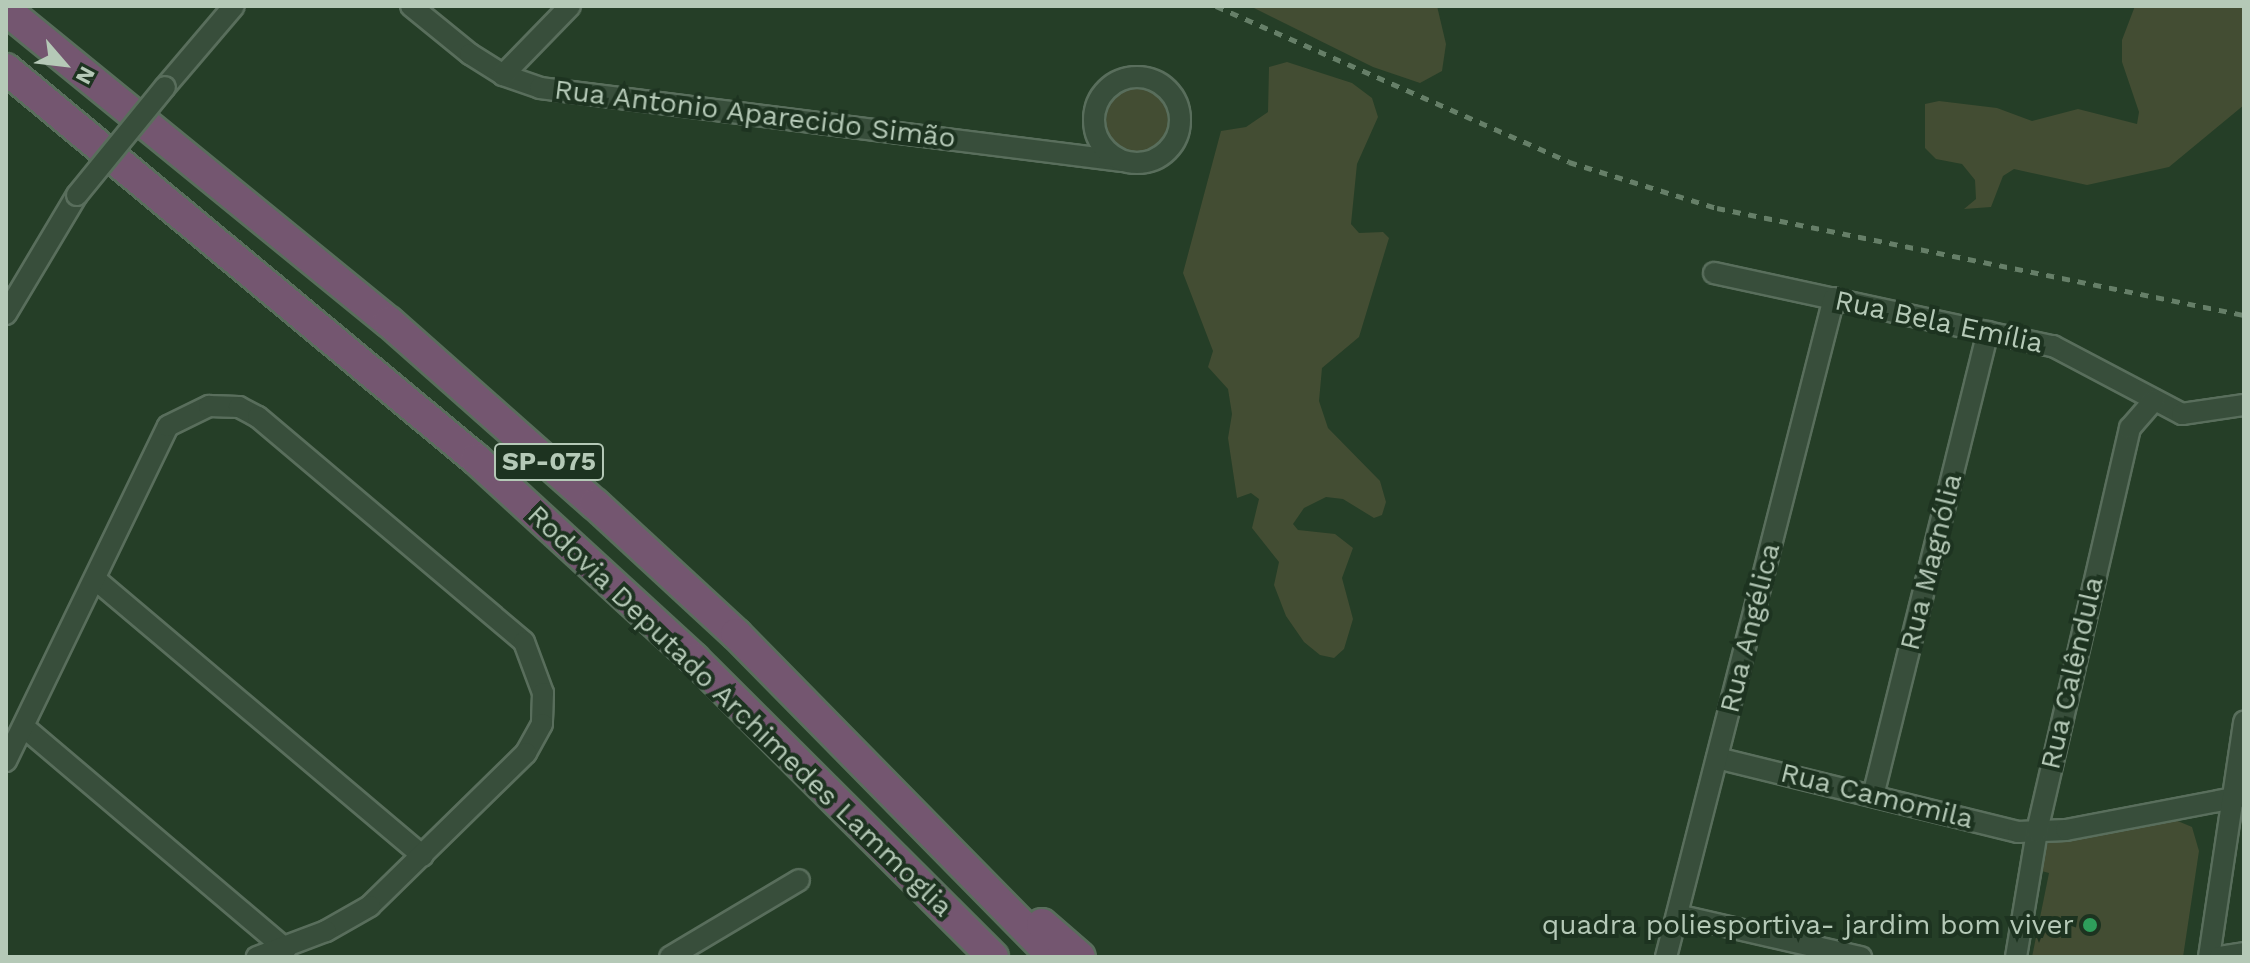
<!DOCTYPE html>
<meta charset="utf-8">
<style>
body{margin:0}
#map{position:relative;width:2250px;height:963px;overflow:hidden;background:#253e27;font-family:"Work Sans",sans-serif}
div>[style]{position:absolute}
.green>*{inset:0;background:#434d33}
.round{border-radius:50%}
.roads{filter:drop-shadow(2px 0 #596e5c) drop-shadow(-2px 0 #596e5c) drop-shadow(0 2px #596e5c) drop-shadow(0 -2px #596e5c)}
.minor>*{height:20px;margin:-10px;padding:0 10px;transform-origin:10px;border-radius:10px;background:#384e3b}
.minor>.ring{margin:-10px;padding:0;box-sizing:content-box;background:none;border:20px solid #384e3b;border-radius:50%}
.highway>*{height:30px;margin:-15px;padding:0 15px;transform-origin:15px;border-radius:15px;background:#745670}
.rail>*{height:5px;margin-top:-2.5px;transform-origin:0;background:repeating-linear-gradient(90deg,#667f68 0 8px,transparent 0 16px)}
.bridges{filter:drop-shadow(2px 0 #596e5c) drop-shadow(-2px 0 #596e5c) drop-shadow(0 2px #596e5c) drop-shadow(0 -2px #596e5c)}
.minor-bridge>*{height:20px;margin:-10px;padding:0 10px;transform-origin:10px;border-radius:10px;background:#384e3b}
.dots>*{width:22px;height:22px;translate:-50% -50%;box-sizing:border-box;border:4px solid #1d3320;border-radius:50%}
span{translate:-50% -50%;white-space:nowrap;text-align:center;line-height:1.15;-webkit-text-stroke:8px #1d3320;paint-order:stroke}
.shield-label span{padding:2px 6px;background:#1d3320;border:2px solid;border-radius:6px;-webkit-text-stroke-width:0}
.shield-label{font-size:26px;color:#b5c9b7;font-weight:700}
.street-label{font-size:28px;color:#b5c9b7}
.poi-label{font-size:28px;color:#b5c9b7}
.right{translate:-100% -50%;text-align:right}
.frame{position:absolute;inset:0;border:8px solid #b5c9b7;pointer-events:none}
.north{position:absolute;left:24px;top:24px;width:80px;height:80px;-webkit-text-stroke:6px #1d3320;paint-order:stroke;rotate:118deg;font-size:22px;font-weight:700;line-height:32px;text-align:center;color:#b5c9b7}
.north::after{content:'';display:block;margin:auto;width:28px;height:36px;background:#b5c9b7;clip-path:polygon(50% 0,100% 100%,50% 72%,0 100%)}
</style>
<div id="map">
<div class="green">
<div style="clip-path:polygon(1250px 6px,1437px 6px,1446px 44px,1442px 71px,1420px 83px,1373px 67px)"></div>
<div style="clip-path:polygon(2135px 6px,2244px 6px,2244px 105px,2169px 167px,2087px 185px,2014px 169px,2003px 176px,1991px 207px,1964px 209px,1976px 199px,1975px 180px,1962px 164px,1936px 159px,1925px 148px,1925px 104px,1939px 101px,1997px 108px,2032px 121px,2078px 109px,2137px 124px,2139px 112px,2122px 62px,2122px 40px)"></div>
<div style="clip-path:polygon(1287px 62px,1352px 83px,1372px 98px,1378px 117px,1357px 164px,1351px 224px,1359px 233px,1383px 232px,1389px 238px,1359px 337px,1322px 368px,1319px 401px,1328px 428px,1380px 481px,1386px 502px,1382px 515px,1374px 518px,1343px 499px,1326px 497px,1304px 508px,1293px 524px,1298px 530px,1335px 534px,1353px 548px,1342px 578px,1353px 619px,1344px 649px,1334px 658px,1320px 655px,1304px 642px,1286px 616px,1274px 585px,1279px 562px,1252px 528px,1259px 499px,1251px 493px,1237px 498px,1228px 438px,1232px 414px,1228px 389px,1208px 367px,1213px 351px,1183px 273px,1221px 131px,1246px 127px,1268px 112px,1269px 67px)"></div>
<div class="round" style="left:1106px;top:89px;width:62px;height:62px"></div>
<div style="clip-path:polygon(2173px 819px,2192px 827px,2199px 851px,2183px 957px,2032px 957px,2049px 873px,2034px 869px,2049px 841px)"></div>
</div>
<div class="roads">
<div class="minor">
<div style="left:411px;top:6px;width:76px;rotate:39.1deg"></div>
<div style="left:470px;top:54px;width:39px;rotate:32deg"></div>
<div style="left:503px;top:75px;width:39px;rotate:19deg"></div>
<div style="left:540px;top:88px;width:587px;rotate:7.15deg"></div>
<div style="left:503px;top:75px;width:96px;rotate:-45.8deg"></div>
<div class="ring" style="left:1094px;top:77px;width:66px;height:66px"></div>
<div style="left:165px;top:87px;width:106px;rotate:-49.6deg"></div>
<div style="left:1714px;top:273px;width:347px;rotate:12.2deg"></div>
<div style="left:2053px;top:346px;width:146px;rotate:27.8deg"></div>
<div style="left:2182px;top:414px;width:63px;rotate:-8.3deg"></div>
<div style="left:6px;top:314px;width:139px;rotate:-59.2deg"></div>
<div style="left:95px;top:579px;width:429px;rotate:40.2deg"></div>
<div style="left:25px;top:728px;width:342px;rotate:40.3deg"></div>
<div style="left:1717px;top:758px;width:310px;rotate:13.8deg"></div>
<div style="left:2018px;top:832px;width:48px;rotate:-2.4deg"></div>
<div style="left:2066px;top:830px;width:181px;rotate:-10.8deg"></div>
<div style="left:6px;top:761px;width:372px;rotate:-64.2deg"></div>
<div style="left:168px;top:426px;width:46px;rotate:-26deg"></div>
<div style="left:209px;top:406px;width:30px;rotate:2deg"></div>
<div style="left:239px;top:407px;width:21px;rotate:28deg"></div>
<div style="left:258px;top:417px;width:348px;rotate:40.2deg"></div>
<div style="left:524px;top:642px;width:54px;rotate:69.6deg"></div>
<div style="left:543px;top:693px;width:31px;rotate:92deg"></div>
<div style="left:542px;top:724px;width:33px;rotate:119deg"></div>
<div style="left:526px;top:753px;width:219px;rotate:135.6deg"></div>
<div style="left:370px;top:906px;width:51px;rotate:150.4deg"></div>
<div style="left:326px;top:931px;width:74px;rotate:159.4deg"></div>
<div style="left:1874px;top:792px;width:474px;rotate:-76.1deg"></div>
<div style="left:1677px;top:915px;width:189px;rotate:12.9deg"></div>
<div style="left:670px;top:957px;width:150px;rotate:-30.8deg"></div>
<div style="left:1666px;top:957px;width:680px;rotate:-75.7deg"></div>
<div style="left:2016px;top:957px;width:128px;rotate:-80.5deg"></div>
<div style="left:2037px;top:831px;width:414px;rotate:-77deg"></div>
<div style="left:2130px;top:428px;width:37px;rotate:-49deg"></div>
<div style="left:2209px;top:957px;width:238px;rotate:-81.5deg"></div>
<div style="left:2220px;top:957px;width:24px;rotate:-9deg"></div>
</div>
<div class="highway">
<div style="left:6px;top:10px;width:494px;rotate:39.2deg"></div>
<div style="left:389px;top:322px;width:275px;rotate:41.5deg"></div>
<div style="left:595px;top:504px;width:192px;rotate:42.7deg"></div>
<div style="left:736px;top:634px;width:453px;rotate:45.5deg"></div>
<div style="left:6px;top:69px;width:611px;rotate:39.69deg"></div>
<div style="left:476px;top:459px;width:296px;rotate:42.5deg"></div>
<div style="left:694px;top:659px;width:422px;rotate:44.9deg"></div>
<div style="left:1042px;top:924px;width:50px;rotate:41deg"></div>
</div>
</div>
<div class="rail">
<div style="left:1216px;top:6px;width:386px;rotate:23.8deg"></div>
<div style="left:1569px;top:162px;width:155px;rotate:17.3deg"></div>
<div style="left:1717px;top:208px;width:538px;rotate:11.48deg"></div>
</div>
<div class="bridges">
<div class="minor-bridge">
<div style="left:77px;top:195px;width:139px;rotate:-50.8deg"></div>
</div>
</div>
<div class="dots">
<div style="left:2090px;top:925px;background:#2e9e5b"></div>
</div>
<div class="shield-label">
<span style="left:549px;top:462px">SP-075</span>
</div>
<div class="street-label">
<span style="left:755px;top:114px;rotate:7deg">Rua Antonio Aparecido Simão</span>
<span style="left:1939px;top:322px;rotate:12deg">Rua Bela Emília</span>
<span style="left:1931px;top:562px;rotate:-76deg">Rua Magnólia</span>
<span style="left:1750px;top:628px;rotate:-76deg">Rua Angélica</span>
<span style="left:2072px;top:673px;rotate:-77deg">Rua Calêndula</span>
<span style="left:740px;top:711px;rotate:44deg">Rodovia Deputado Archimedes Lammoglia</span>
<span style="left:1877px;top:796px;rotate:14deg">Rua Camomila</span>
</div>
<div class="poi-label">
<span class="right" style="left:2074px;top:925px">quadra poliesportiva- jardim bom viver</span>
</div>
<div class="frame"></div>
<div class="north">N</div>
</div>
